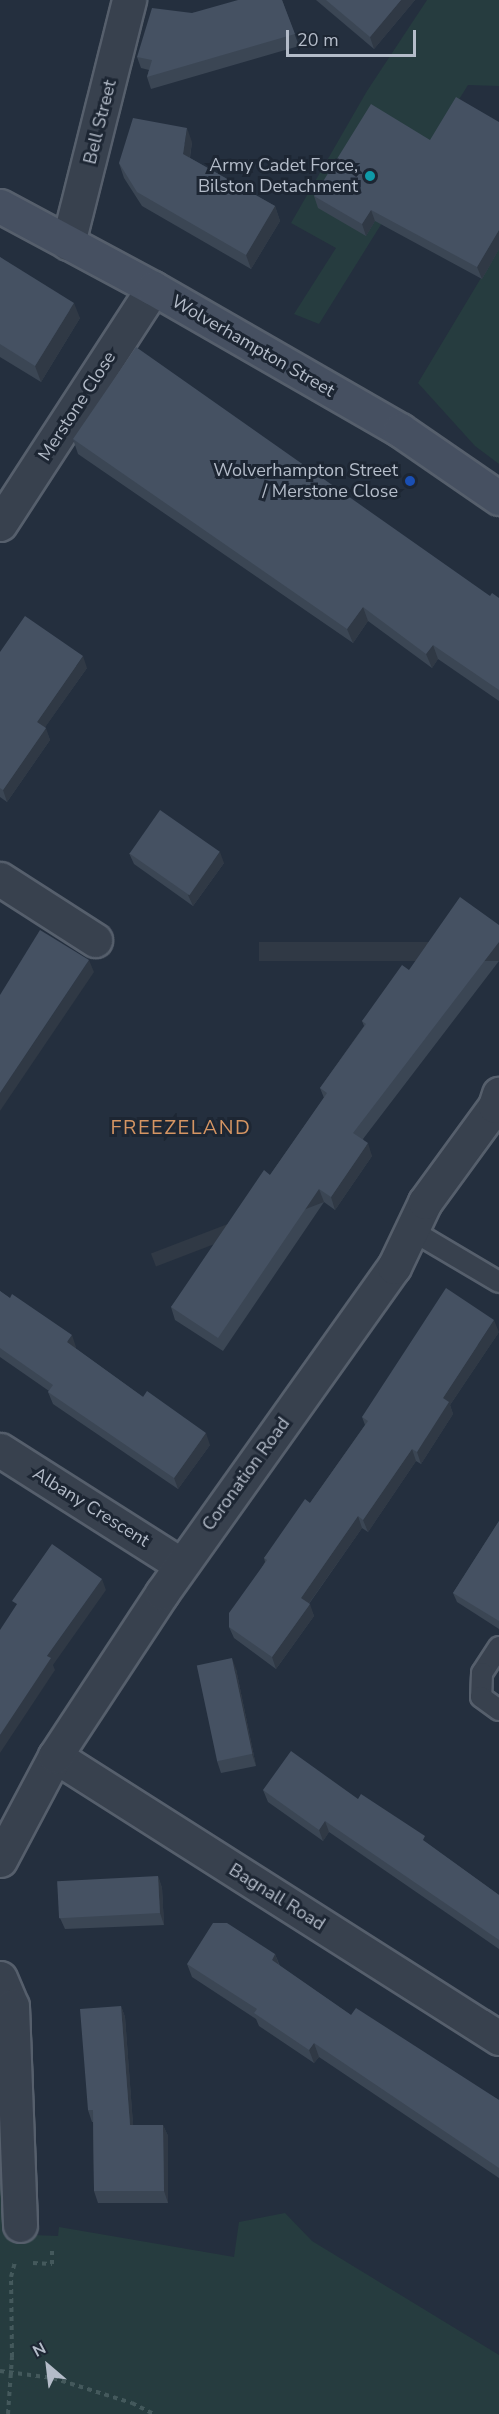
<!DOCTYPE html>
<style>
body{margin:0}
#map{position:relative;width:499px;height:2414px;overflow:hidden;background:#242f3e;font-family:"Nunito Sans",sans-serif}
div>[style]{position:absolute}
.green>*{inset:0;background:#263c3f}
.path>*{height:4px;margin-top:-2px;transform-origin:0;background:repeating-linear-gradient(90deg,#44595c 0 4.5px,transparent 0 9px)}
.roads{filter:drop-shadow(2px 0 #565f6c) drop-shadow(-2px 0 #565f6c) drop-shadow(0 2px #565f6c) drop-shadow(0 -2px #565f6c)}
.lane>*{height:20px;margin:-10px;padding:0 10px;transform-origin:10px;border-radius:10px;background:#38414e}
.street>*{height:33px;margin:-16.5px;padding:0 16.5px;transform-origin:16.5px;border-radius:16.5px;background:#38414e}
.secondary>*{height:33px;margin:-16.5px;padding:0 16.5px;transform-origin:16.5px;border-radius:16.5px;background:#465061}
.wall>*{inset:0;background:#3b4654}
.shaded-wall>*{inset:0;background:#303945;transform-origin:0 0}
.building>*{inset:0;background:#455162;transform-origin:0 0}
.dots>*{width:16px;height:16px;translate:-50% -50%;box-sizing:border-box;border:3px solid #1d2633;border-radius:50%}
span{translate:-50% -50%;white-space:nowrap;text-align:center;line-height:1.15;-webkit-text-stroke:6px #1d2633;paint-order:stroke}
.street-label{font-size:18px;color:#b4bcc9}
.poi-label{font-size:18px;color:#b4bcc9}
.right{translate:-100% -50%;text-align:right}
.neighbourhood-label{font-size:20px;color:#d59563;letter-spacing:1.5px}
.north{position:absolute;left:18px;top:2336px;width:60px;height:60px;-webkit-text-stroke:4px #1d2633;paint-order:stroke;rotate:332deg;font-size:16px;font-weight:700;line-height:24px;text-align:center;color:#b4bcc9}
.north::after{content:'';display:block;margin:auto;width:21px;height:27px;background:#b4bcc9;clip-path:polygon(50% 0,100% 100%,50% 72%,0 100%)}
.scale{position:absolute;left:286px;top:30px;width:130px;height:27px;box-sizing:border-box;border:3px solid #b4bcc9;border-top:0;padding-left:8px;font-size:18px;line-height:21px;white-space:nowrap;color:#b4bcc9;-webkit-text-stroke:4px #1d2633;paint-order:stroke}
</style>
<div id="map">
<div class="green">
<div style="clip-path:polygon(427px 0,499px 0,499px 86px,468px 85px,319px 324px,294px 314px,336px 248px,291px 223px,367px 91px)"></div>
<div style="clip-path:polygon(499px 248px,499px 464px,475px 446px,418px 383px)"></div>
<div style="clip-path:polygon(0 2183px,5px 2183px,8px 2234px,58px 2236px,59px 2227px,234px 2257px,239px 2222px,285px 2213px,312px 2241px,499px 2355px,499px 2414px,0 2414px)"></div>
</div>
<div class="path">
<div style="left:33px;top:2263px;width:19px;rotate:3deg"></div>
<div style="left:52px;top:2264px;width:16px;rotate:-90deg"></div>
<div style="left:0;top:2371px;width:53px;rotate:7.5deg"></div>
<div style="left:53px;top:2378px;width:83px;rotate:17.6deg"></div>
<div style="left:132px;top:2403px;width:25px;rotate:27deg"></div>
<div style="left:8px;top:2414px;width:57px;rotate:-86deg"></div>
<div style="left:12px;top:2357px;width:80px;rotate:-90.7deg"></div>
<div style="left:11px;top:2277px;width:16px;rotate:-75deg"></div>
</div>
<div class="roads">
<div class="lane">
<div style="left:411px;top:1230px;width:102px;rotate:30.6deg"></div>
<div style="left:499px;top:1647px;width:31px;rotate:123deg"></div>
<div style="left:482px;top:1673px;width:24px;rotate:92deg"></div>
<div style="left:481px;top:1697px;width:22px;rotate:36deg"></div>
</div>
<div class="street">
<div style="left:68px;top:243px;width:251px;rotate:-75.9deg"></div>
<div style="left:0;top:524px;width:281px;rotate:-57deg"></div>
<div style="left:0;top:879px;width:113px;rotate:32.7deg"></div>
<div style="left:0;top:1450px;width:214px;rotate:32.4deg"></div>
<div style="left:55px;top:1756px;width:526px;rotate:32.42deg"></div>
<div style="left:0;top:1860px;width:118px;rotate:-62.1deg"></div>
<div style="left:55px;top:1756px;width:195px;rotate:-56.7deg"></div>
<div style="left:162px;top:1593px;width:400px;rotate:-54.6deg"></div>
<div style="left:394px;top:1267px;width:72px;rotate:-64.5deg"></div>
<div style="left:425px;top:1202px;width:119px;rotate:-53.9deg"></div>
<div style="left:495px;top:1106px;width:13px;rotate:-72deg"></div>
<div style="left:0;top:1978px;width:30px;rotate:67deg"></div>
<div style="left:12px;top:2006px;width:219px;rotate:87.9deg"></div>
</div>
<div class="secondary">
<div style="left:0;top:206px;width:174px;rotate:28.2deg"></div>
<div style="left:153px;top:288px;width:285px;rotate:29.9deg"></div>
<div style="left:400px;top:430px;width:120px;rotate:34.5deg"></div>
</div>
</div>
<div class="wall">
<div style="clip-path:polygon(282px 0,299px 46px,151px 89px,147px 77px,149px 70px,141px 68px,137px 57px,192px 13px)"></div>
<div style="clip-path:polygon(316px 0,415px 0,374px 49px)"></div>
<div style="clip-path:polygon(499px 122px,499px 249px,482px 279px,375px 221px,366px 236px,318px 208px,314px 196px)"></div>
<div style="clip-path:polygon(192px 142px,190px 158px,275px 206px,280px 221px,251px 269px,142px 206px,124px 178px,119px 163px)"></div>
<div style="clip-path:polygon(0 257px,80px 318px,41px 382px,0 357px)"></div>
<div style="clip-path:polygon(73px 439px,490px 596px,499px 598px,499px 701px,438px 659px,432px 668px,368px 621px,353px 643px,78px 454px)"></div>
<div style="clip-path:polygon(0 652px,87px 668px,45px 727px,50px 740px,7px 802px,0 797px)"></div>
<div style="clip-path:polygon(129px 853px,224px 863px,193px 906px,134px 864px)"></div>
<div style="clip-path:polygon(499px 925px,499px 961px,363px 1139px,372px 1156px,335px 1210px,324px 1202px,223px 1351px,175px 1320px,171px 1307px,270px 1175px,324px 1098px,320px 1088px,364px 1026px,362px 1021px,409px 970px)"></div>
<div style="clip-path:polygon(0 1291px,76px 1347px,75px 1348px,210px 1445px,178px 1489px,53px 1404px,48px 1392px,49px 1391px,0 1357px)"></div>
<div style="clip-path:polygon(499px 1332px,450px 1405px,453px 1414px,421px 1464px,416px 1461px,368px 1532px,362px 1528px,309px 1604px,314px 1616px,276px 1669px,234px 1638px,229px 1627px,265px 1562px,264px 1558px,310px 1503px,365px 1425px,362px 1417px)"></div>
<div style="clip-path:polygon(499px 1521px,499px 1629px,457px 1602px,453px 1593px)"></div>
<div style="clip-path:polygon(236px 1669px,256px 1766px,221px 1773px,217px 1761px)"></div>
<div style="clip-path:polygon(263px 1790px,358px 1799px,428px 1844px,499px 1895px,499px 1949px,329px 1832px,323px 1841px,268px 1802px)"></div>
<div style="clip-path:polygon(158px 1876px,162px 1888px,164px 1925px,65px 1929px,60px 1918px)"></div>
<div style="clip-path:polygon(275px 1954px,280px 1966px,351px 2015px,499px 2100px,499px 2178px,319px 2057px,314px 2063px,259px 2026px,256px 2019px,192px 1977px,187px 1964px)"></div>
<div style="clip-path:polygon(121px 2006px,125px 2017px,133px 2125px,163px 2125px,168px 2136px,168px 2203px,98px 2203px,94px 2191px,93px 2122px,92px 2122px,88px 2110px)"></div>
</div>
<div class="shaded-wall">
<div style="clip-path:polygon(401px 0,415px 0,374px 49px,370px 37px)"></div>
<div style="clip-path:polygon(187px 128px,192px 142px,188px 168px,183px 154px)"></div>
<div style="clip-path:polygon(275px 206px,280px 221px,251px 269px,246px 255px)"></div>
<div style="clip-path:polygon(371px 210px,375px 221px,366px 236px,362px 224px)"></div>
<div style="clip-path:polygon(499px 230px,499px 249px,482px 279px,477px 267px)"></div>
<div style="clip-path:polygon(74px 303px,80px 318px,41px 382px,35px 366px)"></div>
<div style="clip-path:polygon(363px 607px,368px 621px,353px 643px,347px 629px)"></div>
<div style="clip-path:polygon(433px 645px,438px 659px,432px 668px,426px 654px)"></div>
<div style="clip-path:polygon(83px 656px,87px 668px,41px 733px,37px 722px)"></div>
<div style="clip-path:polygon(46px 728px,50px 740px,7px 802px,3px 790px)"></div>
<div style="clip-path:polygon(220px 852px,224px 863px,193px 906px,188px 895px)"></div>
<div style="left:499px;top:942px;width:19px;height:240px;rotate:90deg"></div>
<div style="clip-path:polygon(89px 960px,94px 972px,0 1111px,0 1093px)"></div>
<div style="clip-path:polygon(368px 1143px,372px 1156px,335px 1210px,331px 1197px)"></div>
<div style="left:319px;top:1189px;width:14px;height:180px;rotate:69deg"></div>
<div style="clip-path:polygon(494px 1320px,499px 1332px,450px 1405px,453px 1414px,421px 1464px,417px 1452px,443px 1398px)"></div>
<div style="clip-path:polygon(72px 1335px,76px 1347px,72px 1354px,67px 1342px)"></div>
<div style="clip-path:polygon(206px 1433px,210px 1445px,178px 1489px,174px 1478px)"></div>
<div style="clip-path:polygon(412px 1449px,416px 1461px,368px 1532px,363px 1520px)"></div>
<div style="clip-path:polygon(358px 1516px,362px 1528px,305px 1609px,301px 1598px)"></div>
<div style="clip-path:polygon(102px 1579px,106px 1590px,53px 1665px,55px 1670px,0 1753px,0 1735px,47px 1656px)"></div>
<div style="clip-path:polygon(310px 1604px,314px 1616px,276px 1669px,272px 1657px)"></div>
<div style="clip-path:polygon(232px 1658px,236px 1669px,256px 1766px,252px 1754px)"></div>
<div style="clip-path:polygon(325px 1821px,329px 1832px,323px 1841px,319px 1830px)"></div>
<div style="clip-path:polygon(158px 1876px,162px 1888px,164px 1925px,160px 1913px)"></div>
<div style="clip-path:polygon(275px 1954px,280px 1968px,272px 1960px)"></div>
<div style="clip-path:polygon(121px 2006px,125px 2017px,134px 2137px,130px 2125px)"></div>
<div style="clip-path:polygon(314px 2043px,319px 2057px,314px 2063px,309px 2050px)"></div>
<div style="clip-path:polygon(163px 2125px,168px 2136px,168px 2203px,164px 2191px)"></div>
</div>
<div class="building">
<div style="clip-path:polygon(238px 0,282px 0,295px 34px,147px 77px,152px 60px,137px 57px,152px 8px,192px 13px)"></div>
<div style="clip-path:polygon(326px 0,401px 0,370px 37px)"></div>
<div style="clip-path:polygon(456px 97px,499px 122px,499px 230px,477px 267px,371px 210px,362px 224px,314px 196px,371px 104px,430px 140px)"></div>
<div style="clip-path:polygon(133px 118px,187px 128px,183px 154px,275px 206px,246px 255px,137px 192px,119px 163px)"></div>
<div style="clip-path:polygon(0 257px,74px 303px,35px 366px,0 344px)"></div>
<div style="clip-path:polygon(136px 347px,490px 596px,492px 593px,499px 598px,499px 690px,433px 645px,426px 654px,363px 607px,347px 629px,73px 439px)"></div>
<div style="clip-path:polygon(25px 616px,83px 656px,37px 722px,46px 728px,3px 790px,0 788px,0 652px)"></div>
<div style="left:160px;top:810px;width:73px;height:53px;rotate:35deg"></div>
<div style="clip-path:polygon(460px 897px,499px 925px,499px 942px,353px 1133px,368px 1143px,331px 1197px,319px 1189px,218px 1338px,171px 1307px,264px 1170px,270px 1175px,327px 1093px,320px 1088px,366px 1024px,362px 1021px,402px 965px,409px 970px)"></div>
<div style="clip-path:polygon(40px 930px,89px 960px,0 1093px,0 995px)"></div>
<div style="clip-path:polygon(446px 1288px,494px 1320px,443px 1398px,449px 1402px,417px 1452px,412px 1449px,363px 1520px,358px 1516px,301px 1598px,310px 1604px,272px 1657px,229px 1627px,229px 1613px,267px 1560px,264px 1558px,305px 1499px,310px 1503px,368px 1421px,362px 1417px)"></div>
<div style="clip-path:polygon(0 1291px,10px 1298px,12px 1294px,72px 1335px,67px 1342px,143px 1397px,147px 1391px,206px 1433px,174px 1478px,48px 1392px,53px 1385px,0 1348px)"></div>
<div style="clip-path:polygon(499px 1521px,499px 1621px,453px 1593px)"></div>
<div style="clip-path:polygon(52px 1544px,102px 1579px,47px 1656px,51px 1658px,0 1735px,0 1630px,17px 1604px,12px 1601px)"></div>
<div style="left:232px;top:1658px;width:98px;height:36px;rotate:78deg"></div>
<div style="clip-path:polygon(291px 1751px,358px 1799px,361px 1794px,425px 1836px,423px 1840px,499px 1895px,499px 1940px,325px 1821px,319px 1830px,263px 1790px)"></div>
<div style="left:158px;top:1876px;width:37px;height:101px;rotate:87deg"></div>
<div style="clip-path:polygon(213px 1923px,227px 1923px,275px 1954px,272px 1960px,351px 2015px,356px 2008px,499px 2100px,499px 2168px,314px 2043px,309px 2050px,254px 2013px,257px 2009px,187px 1964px)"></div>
<div style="clip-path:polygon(121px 2006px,130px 2125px,163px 2125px,164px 2191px,94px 2191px,93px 2110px,88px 2110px,80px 2009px)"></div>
</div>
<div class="dots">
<div style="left:370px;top:176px;background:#0f9aa8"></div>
<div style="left:410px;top:481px;background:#1a4fb4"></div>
</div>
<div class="street-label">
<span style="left:100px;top:122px;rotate:-76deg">Bell Street</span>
<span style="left:253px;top:346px;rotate:30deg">Wolverhampton Street</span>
<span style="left:77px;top:406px;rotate:-57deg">Merstone Close</span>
<span style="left:246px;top:1474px;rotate:-54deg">Coronation Road</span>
<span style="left:91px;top:1507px;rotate:32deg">Albany Crescent</span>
<span style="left:277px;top:1897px;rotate:32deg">Bagnall Road</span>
</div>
<div class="poi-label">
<span class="right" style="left:358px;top:176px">Army Cadet Force,<br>Bilston Detachment</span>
<span class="right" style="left:398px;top:481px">Wolverhampton Street<br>/ Merstone Close</span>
</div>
<div class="neighbourhood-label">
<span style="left:181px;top:1127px">FREEZELAND</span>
</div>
<div class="north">N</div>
<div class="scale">20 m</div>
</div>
